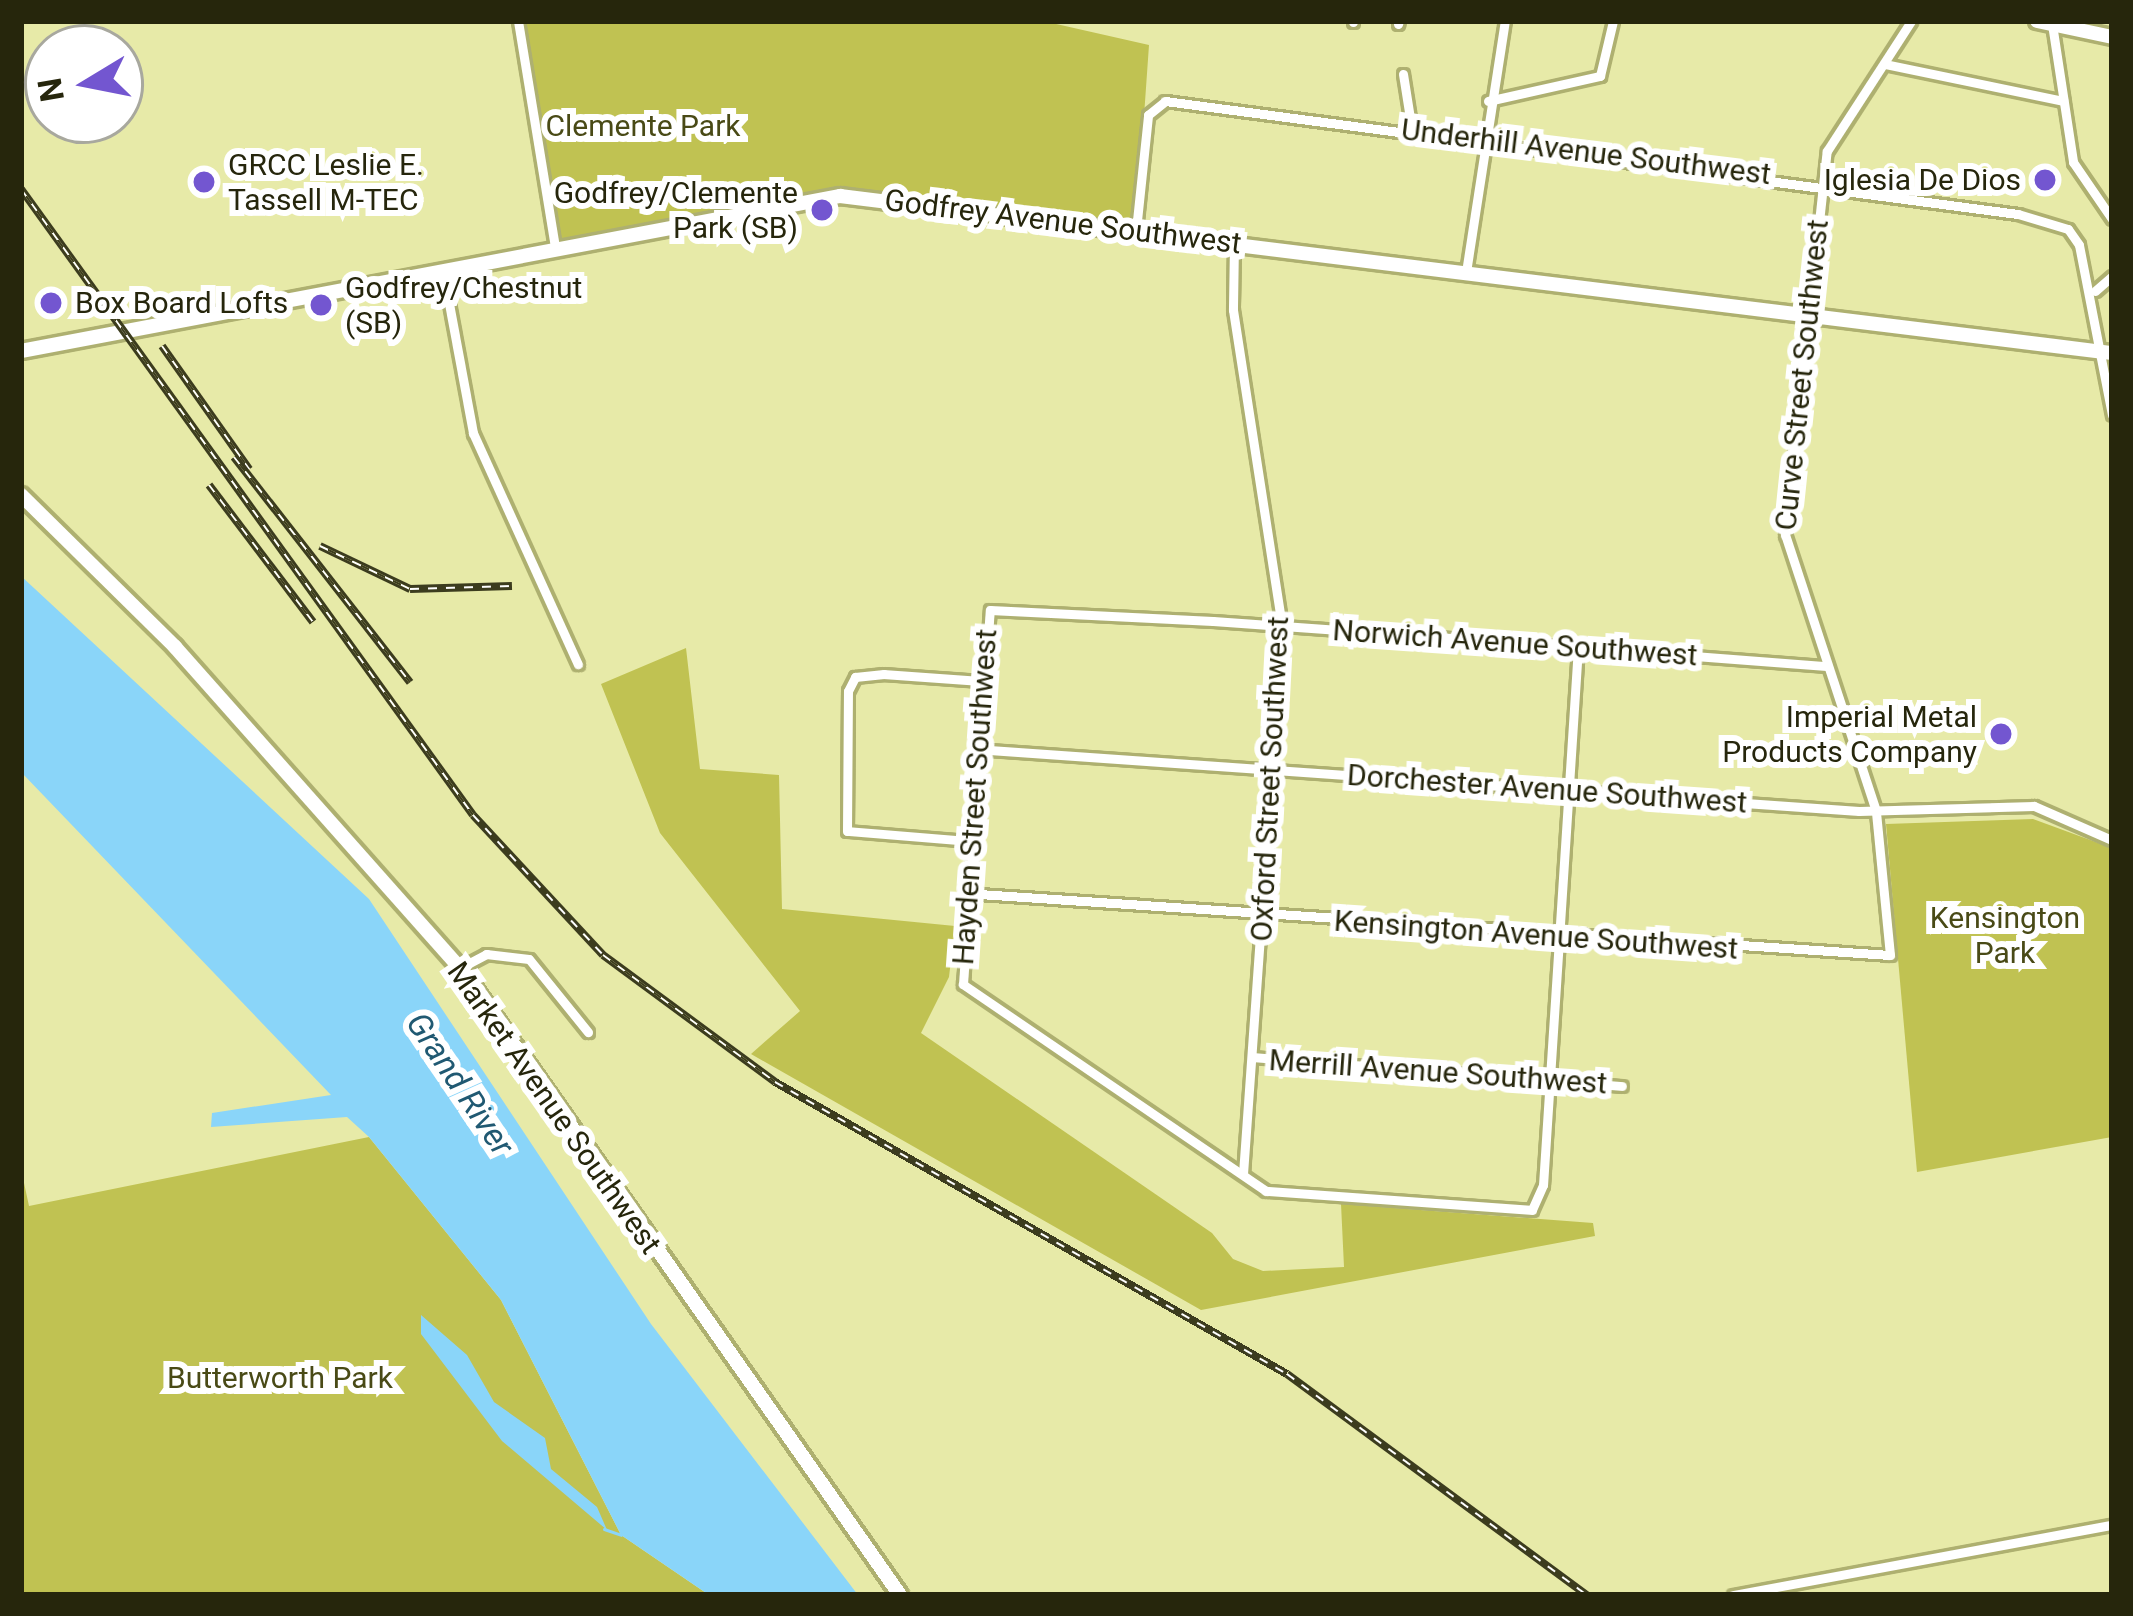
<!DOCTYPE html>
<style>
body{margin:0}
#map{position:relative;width:2133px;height:1616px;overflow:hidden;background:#e7eaa8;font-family:Roboto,sans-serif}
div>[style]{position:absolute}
.green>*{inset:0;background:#c0c252}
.water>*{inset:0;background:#8ad5f9}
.stream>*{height:3px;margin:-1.5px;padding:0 1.5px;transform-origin:1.5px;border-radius:1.5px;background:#8ad5f9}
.roads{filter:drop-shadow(3px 0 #aeb070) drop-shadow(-3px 0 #aeb070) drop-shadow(0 3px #aeb070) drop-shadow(0 -3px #aeb070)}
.minor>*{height:9px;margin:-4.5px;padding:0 4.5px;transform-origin:4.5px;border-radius:4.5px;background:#fff}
.secondary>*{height:14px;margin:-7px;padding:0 7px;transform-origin:7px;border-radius:7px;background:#fff}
.rail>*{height:8px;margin-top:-4px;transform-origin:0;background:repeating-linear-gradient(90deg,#fff 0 9px,#3c3c1e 0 18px);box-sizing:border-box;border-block:3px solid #3c3c1e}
.dots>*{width:33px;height:33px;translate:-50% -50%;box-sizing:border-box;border:6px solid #fff;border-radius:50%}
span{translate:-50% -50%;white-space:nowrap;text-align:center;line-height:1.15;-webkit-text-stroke:12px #fff;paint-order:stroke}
.park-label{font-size:30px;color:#494a16}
.street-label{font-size:30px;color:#26260c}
.poi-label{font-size:30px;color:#26260c}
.left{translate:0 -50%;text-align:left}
.right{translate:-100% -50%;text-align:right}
.water-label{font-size:33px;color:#205972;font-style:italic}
.frame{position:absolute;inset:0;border:24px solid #26260c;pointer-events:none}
.north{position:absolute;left:24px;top:24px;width:120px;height:120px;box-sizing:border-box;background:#fff;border:3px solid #a8a89e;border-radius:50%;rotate:260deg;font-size:33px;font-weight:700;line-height:48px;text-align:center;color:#26260c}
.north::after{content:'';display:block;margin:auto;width:42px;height:54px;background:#7356d0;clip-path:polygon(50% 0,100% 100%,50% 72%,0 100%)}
</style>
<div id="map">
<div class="green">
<div style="clip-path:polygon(518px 21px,1043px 21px,1149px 45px,1136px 230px,851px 196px,555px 247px)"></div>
<div style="clip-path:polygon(686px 648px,700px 769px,779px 775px,782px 909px,955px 926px,949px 977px,921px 1033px,1212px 1233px,1233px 1259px,1263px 1271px,1344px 1267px,1341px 1204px,1593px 1223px,1595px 1236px,1201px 1310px,751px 1054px,800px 1011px,660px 833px,601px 684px)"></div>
<div style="clip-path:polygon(2033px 819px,2112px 848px,2112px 1137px,1917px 1172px,1886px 824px)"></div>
<div style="clip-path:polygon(369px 1137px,501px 1300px,621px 1535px,709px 1595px,21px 1595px,21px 1169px,29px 1206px)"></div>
</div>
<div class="water">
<div style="clip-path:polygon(21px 576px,369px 899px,651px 1324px,858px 1595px,709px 1595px,621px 1535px,501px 1300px,369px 1137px,347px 1117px,211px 1127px,212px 1113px,331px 1095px,21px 772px)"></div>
<div style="clip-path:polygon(421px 1315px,467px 1355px,494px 1402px,545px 1438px,551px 1469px,597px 1507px,607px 1530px,502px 1441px,421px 1334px)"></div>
</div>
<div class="stream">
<div style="left:604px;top:1529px;width:18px;rotate:19deg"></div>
</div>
<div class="roads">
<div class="minor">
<div style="left:518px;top:21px;width:229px;rotate:80.7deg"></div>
<div style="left:1353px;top:21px;width:1px;rotate:90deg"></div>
<div style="left:1398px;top:24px;width:3px;rotate:-72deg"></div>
<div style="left:2052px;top:24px;width:140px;rotate:81.3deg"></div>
<div style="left:2073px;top:162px;width:69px;rotate:55.6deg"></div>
<div style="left:1885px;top:64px;width:182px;rotate:11.7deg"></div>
<div style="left:1403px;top:74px;width:58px;rotate:81deg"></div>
<div style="left:1488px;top:101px;width:115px;rotate:-12.6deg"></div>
<div style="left:1600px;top:76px;width:57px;rotate:-76.7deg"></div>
<div style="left:1136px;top:230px;width:116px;rotate:-84deg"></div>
<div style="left:1148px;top:115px;width:22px;rotate:-39deg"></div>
<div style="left:1165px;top:101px;width:860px;rotate:7.55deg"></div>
<div style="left:2018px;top:214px;width:52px;rotate:16.7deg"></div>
<div style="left:2068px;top:229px;width:19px;rotate:55deg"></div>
<div style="left:2079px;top:245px;width:173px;rotate:79deg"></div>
<div style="left:1234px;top:243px;width:67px;rotate:90.9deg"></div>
<div style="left:1233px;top:310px;width:321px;rotate:81.2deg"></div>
<div style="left:1282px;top:627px;width:548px;rotate:94.08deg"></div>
<div style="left:443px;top:271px;width:165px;rotate:79.5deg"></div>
<div style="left:473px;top:433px;width:254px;rotate:65.6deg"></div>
<div style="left:1466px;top:272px;width:254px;rotate:-81.2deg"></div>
<div style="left:2095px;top:291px;width:23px;rotate:-41deg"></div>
<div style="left:1578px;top:647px;width:539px;rotate:93.72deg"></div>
<div style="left:1543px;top:1185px;width:27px;rotate:114deg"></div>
<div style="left:1532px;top:1210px;width:267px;rotate:-175.9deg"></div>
<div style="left:1266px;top:1191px;width:367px;rotate:-145.7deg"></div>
<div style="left:963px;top:984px;width:375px;rotate:-85.9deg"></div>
<div style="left:990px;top:610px;width:223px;rotate:2.8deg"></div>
<div style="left:1213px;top:621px;width:366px;rotate:4.1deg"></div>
<div style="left:1578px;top:647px;width:248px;rotate:4.4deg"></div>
<div style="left:975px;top:749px;width:886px;rotate:4.01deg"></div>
<div style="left:1859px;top:811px;width:175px;rotate:-1.6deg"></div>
<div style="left:2034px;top:806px;width:85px;rotate:23.6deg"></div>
<div style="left:969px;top:841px;width:122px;rotate:-175.3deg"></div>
<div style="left:847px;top:831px;width:140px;rotate:-89.6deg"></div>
<div style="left:848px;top:691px;width:16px;rotate:-63deg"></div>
<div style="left:855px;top:677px;width:29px;rotate:-6deg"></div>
<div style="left:884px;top:674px;width:96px;rotate:4.2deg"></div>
<div style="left:964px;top:893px;width:928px;rotate:3.83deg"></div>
<div style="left:1890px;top:955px;width:145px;rotate:-95.6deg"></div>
<div style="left:1876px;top:811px;width:291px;rotate:-108.2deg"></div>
<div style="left:1785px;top:535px;width:386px;rotate:-83.8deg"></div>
<div style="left:1827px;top:151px;width:155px;rotate:-57.1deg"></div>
<div style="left:460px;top:968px;width:30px;rotate:-28deg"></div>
<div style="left:486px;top:954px;width:43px;rotate:6.6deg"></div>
<div style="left:529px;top:959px;width:94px;rotate:51.1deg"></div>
<div style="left:1253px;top:1057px;width:370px;rotate:4.5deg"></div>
<div style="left:1733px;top:1595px;width:385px;rotate:-10.5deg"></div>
</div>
<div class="secondary">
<div style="left:2037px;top:21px;width:77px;rotate:12deg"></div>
<div style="left:21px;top:351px;width:834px;rotate:-10.72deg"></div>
<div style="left:840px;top:196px;width:1282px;rotate:7.04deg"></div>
<div style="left:21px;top:495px;width:216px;rotate:44.6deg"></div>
<div style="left:175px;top:647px;width:429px;rotate:48.4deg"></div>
<div style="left:460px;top:968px;width:766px;rotate:54.94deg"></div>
</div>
</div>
<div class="rail">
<div style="left:21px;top:189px;width:772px;rotate:54.17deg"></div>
<div style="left:473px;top:815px;width:191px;rotate:47.1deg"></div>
<div style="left:603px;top:955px;width:214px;rotate:36.4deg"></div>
<div style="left:775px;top:1082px;width:589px;rotate:29.7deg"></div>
<div style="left:1287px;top:1374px;width:373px;rotate:36.4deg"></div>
<div style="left:162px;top:346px;width:151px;rotate:54.7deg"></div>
<div style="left:234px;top:457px;width:286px;rotate:52deg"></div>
<div style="left:209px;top:485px;width:172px;rotate:52.8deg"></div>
<div style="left:320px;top:546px;width:100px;rotate:25.5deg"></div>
<div style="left:410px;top:589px;width:102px;rotate:-1.7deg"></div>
</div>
<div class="dots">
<div style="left:2045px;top:180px;background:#7356d0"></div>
<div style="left:204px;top:182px;background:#7356d0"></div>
<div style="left:822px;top:210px;background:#7356d0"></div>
<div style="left:51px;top:303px;background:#7356d0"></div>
<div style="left:321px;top:305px;background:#7356d0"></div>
<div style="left:2001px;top:734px;background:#7356d0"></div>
</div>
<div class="park-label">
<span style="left:643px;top:126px">Clemente Park</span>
<span style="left:2005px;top:935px">Kensington<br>Park</span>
<span style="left:280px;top:1378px">Butterworth Park</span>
</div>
<div class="street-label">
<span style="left:1586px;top:152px;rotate:7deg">Underhill Avenue Southwest</span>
<span style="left:1063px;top:222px;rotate:7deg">Godfrey Avenue Southwest</span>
<span style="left:1802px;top:375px;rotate:-84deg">Curve Street Southwest</span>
<span style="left:1515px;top:643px;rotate:4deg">Norwich Avenue Southwest</span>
<span style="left:1270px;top:779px;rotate:-87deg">Oxford Street Southwest</span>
<span style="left:1547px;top:789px;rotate:4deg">Dorchester Avenue Southwest</span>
<span style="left:975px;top:797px;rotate:-86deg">Hayden Street Southwest</span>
<span style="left:1536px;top:935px;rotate:4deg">Kensington Avenue Southwest</span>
<span style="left:1438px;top:1072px;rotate:4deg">Merrill Avenue Southwest</span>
<span style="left:554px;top:1108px;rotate:55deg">Market Avenue Southwest</span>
</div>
<div class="poi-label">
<span class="left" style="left:228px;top:182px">GRCC Leslie E.<br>Tassell M-TEC</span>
<span class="right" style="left:2021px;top:180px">Iglesia De Dios</span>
<span class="right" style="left:798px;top:210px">Godfrey/Clemente<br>Park (SB)</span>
<span class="left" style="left:345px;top:305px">Godfrey/Chestnut<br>(SB)</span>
<span class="left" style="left:75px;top:303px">Box Board Lofts</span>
<span class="right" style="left:1977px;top:734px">Imperial Metal<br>Products Company</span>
</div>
<div class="water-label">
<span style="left:460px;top:1084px;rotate:56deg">Grand River</span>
</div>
<div class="frame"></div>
<div class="north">N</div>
</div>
